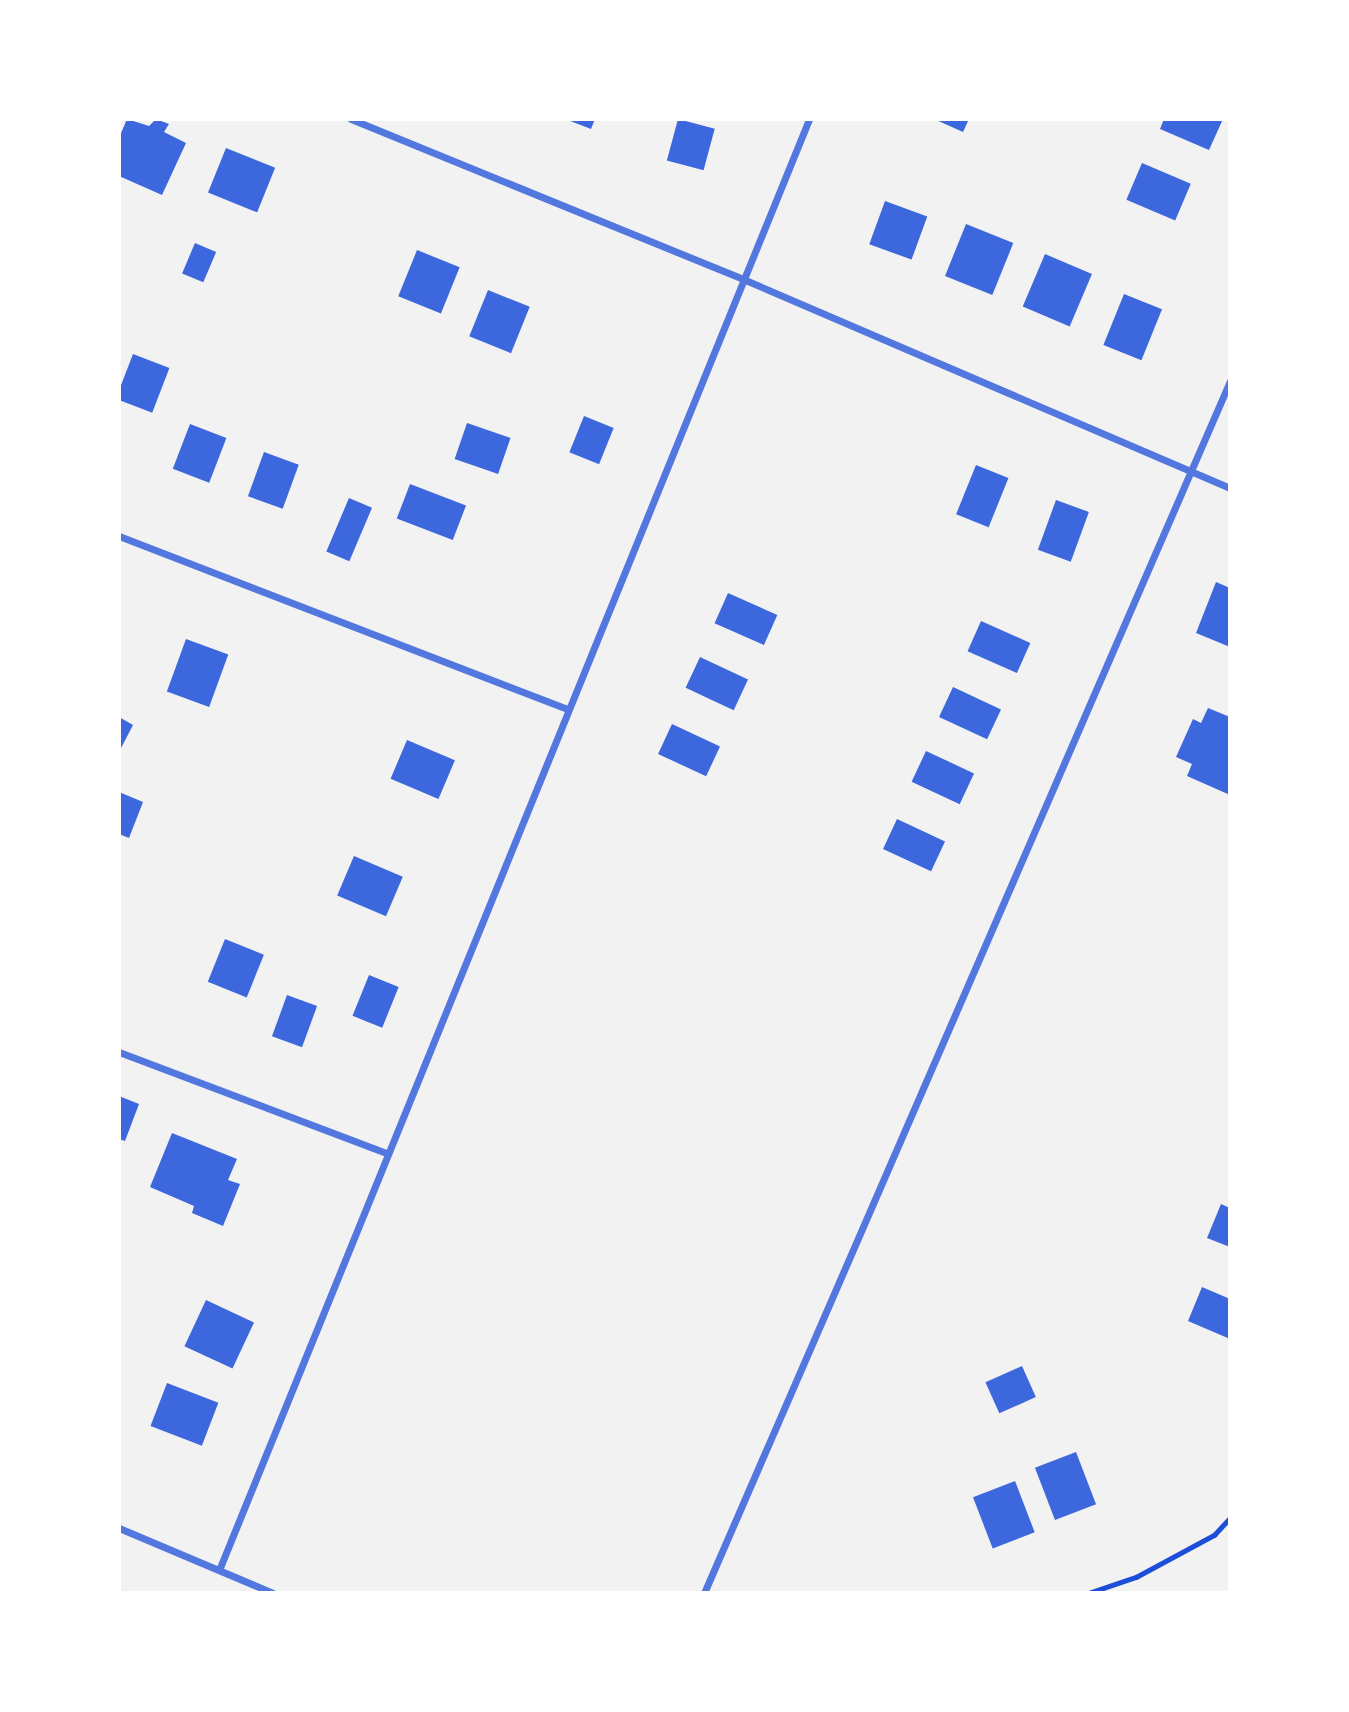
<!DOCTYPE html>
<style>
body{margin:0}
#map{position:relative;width:1349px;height:1712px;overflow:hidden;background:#f2f2f2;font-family:"Fira Sans",sans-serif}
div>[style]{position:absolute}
.building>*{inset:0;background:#3d67dc;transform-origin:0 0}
.path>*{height:4.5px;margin:-2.25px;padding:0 2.25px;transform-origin:2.25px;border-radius:2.25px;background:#1d4ed8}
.minor>*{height:7px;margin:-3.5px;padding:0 3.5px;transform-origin:3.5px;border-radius:3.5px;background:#5277de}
span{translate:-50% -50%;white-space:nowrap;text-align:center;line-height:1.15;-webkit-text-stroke:6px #fff;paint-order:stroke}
.frame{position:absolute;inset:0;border:121px solid #fff;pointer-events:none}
</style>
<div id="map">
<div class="building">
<div style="clip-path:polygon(127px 119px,149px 126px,156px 119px,169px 124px,164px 132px,186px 143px,162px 195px,119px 176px,119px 138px)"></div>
<div style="clip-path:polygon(565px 119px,595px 119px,591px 129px)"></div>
<div style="left:678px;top:119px;width:38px;height:43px;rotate:15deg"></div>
<div style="clip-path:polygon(934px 119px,969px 119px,963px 132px)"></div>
<div style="clip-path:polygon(1164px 119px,1223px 119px,1209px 150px,1160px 129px)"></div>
<div style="left:226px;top:148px;width:53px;height:48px;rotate:22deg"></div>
<div style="left:1142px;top:163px;width:53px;height:40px;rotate:23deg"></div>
<div style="left:885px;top:201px;width:45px;height:46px;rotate:20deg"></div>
<div style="left:966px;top:224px;width:51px;height:56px;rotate:22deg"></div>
<div style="left:195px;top:243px;width:23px;height:33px;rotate:23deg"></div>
<div style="left:417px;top:250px;width:46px;height:50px;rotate:22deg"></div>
<div style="left:1045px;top:254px;width:51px;height:57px;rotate:23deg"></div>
<div style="left:488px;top:290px;width:45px;height:50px;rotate:22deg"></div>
<div style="left:1124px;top:294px;width:41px;height:55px;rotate:22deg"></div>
<div style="left:133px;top:354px;width:39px;height:48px;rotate:21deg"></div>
<div style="left:584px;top:416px;width:32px;height:39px;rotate:22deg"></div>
<div style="left:467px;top:423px;width:46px;height:38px;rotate:19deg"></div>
<div style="left:190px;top:424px;width:39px;height:48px;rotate:21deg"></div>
<div style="left:264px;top:452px;width:37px;height:47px;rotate:20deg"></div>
<div style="left:976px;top:465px;width:35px;height:53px;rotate:22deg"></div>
<div style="left:410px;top:484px;width:60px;height:37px;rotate:21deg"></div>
<div style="left:349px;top:498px;width:25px;height:58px;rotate:23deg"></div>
<div style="left:1056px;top:500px;width:35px;height:53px;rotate:20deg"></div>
<div style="clip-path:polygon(1216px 582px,1230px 588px,1230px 647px,1196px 633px)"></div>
<div style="left:728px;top:593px;width:54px;height:33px;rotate:24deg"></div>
<div style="left:981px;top:621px;width:54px;height:33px;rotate:24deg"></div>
<div style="left:186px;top:639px;width:45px;height:56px;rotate:20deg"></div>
<div style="left:700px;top:657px;width:53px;height:34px;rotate:25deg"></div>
<div style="left:953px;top:687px;width:53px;height:33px;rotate:25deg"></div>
<div style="clip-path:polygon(1208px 708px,1230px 717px,1230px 795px,1187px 776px,1192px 764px,1176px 757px,1193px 719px,1201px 723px)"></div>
<div style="clip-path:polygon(119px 717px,133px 725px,119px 752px)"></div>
<div style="left:672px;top:724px;width:53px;height:33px;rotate:25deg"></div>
<div style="left:407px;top:740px;width:52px;height:42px;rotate:23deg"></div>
<div style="left:926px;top:751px;width:53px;height:34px;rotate:25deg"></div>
<div style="clip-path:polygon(119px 792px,143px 802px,129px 838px,119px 834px)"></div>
<div style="left:897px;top:819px;width:53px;height:33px;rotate:25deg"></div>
<div style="left:354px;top:856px;width:53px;height:43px;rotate:23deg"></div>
<div style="left:225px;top:939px;width:42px;height:46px;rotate:22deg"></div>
<div style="left:369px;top:975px;width:32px;height:44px;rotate:22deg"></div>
<div style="left:287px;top:995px;width:32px;height:44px;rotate:20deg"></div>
<div style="clip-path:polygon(119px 1096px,139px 1104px,125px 1141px,119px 1139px)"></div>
<div style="clip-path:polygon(172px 1133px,237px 1159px,228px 1180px,240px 1184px,223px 1226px,192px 1213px,194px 1206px,150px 1187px)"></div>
<div style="clip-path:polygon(1221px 1204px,1230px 1208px,1230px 1247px,1207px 1238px)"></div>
<div style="clip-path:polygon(1202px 1287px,1230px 1299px,1230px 1339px,1188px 1321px)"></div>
<div style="left:206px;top:1300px;width:53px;height:51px;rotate:25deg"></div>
<div style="left:1022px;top:1366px;width:34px;height:40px;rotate:66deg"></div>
<div style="left:167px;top:1383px;width:55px;height:46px;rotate:21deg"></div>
<div style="left:1076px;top:1452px;width:56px;height:44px;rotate:69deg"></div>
<div style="left:1015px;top:1481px;width:55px;height:45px;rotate:69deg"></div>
</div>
<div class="path">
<div style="left:1089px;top:1593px;width:50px;rotate:-18.8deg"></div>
<div style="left:1136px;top:1577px;width:89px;rotate:-28.3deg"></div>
<div style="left:1214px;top:1535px;width:23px;rotate:-47deg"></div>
</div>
<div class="minor">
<div style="left:351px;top:119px;width:423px;rotate:22.2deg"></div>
<div style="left:743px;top:279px;width:530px;rotate:23.23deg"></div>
<div style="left:119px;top:536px;width:480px;rotate:21.1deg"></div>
<div style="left:119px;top:1052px;width:285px;rotate:20.7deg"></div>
<div style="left:119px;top:1528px;width:167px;rotate:22.9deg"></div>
<div style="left:219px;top:1570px;width:1566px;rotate:-67.87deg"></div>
<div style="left:704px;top:1593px;width:1321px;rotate:-66.54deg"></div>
</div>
<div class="frame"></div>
</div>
